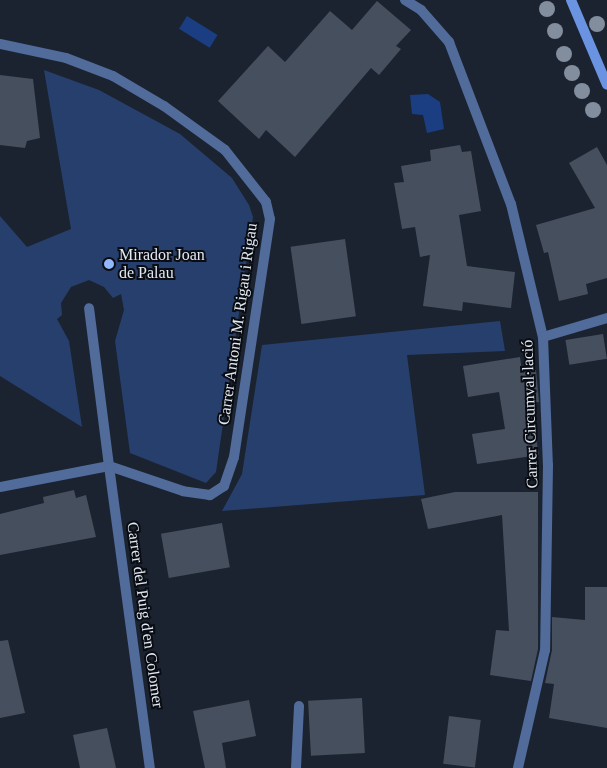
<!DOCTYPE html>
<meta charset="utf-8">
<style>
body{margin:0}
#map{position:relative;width:607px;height:768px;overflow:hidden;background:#1b2330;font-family:Georgia,serif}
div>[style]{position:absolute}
.green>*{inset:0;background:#273f6c}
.water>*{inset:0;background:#1a3e81;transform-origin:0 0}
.building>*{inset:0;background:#464f5e;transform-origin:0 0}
.minor>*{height:10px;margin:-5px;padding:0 5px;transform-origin:5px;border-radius:5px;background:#516b9b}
.secondary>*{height:10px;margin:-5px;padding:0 5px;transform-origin:5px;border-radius:5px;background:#6a94e1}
.trees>*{width:16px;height:16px;margin:-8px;border-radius:50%;background:#828d9d}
.dots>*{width:14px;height:14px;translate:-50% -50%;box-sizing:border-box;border:2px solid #090c12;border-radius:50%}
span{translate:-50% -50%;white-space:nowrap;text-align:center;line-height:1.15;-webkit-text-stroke:4px #090c12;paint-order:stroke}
.poi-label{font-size:16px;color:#e3e9f2}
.left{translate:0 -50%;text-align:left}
.street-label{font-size:16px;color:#e3e9f2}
</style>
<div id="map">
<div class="green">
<div style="clip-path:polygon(44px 70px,99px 90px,180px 134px,232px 178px,249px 205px,253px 217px,216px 472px,206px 483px,130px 453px,115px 341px,124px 310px,121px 294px,113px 298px,104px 287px,89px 280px,71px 287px,61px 303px,62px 315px,57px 319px,69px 341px,82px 427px,0 376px,0 216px,27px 247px,71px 229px)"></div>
<div style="clip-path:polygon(500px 321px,505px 351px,407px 355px,425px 495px,222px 511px,242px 474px,262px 345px)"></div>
</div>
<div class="water">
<div style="left:187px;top:16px;width:36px;height:15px;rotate:32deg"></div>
<div style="clip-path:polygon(428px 94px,440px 102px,444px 129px,427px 133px,423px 115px,412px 114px,410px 95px)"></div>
</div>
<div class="building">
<div style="clip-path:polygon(377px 1px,411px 30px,396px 46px,401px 49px,379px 75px,371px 68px,295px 157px,266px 130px,259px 139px,218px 101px,268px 46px,285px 62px,330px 11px,352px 30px)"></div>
<div style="clip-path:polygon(0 75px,33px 79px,40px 138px,27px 141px,25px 148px,0 145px)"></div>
<div style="clip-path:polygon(460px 145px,462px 152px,471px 151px,481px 211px,459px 215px,467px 266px,515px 272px,511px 308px,463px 302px,462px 311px,423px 306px,430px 255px,420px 257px,415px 227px,402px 229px,394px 183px,404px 182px,401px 166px,431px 161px,430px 150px)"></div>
<div style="clip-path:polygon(597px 147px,607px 165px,607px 278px,586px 284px,588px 294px,559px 301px,548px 252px,544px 253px,536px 225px,595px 208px,569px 163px)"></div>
<div style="left:345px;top:239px;width:78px;height:55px;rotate:82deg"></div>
<div style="left:603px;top:334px;width:25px;height:38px;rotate:81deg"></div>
<div style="clip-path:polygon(520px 357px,522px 372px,536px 370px,539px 402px,530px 403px,539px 455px,477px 464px,472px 434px,505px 429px,499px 392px,468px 397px,463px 366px)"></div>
<div style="clip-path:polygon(74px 490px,76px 498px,86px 495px,96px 537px,0 555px,0 514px,44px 503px,43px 497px)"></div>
<div style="clip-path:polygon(455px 492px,538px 492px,538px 649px,531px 681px,490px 675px,496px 630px,509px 631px,502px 515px,428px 529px,421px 499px)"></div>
<div style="left:222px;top:523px;width:45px;height:62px;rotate:80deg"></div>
<div style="clip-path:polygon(585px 587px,607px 587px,607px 728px,549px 718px,554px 684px,545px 683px,552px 650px,552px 617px,585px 620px)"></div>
<div style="clip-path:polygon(8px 640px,25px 713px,0 718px,0 641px)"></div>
<div style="left:362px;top:698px;width:55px;height:54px;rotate:87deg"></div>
<div style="clip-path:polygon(249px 700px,256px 736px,222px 743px,226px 768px,205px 768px,193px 711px)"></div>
<div style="left:449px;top:716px;width:32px;height:48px;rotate:7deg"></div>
<div style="clip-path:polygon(107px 728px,116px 768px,80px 768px,73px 735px)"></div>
</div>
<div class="minor">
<div style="left:405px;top:0;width:19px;rotate:32deg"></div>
<div style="left:421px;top:10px;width:43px;rotate:48.8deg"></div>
<div style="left:449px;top:42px;width:173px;rotate:69.1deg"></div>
<div style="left:511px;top:204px;width:137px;rotate:76.5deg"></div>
<div style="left:543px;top:337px;width:128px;rotate:87.8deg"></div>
<div style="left:548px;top:465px;width:185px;rotate:90.9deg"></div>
<div style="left:545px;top:650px;width:121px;rotate:102.9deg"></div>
<div style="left:0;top:44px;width:67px;rotate:12deg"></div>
<div style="left:66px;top:58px;width:50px;rotate:21deg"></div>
<div style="left:113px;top:76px;width:59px;rotate:30.5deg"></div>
<div style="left:164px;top:106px;width:75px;rotate:35.8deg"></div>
<div style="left:225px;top:150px;width:66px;rotate:51.7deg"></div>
<div style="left:266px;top:202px;width:17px;rotate:77deg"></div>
<div style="left:270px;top:219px;width:241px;rotate:98.6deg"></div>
<div style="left:234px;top:457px;width:31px;rotate:109deg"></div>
<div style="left:224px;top:486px;width:17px;rotate:147deg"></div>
<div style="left:210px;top:495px;width:27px;rotate:-172deg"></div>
<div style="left:183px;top:491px;width:78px;rotate:-161.3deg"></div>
<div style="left:109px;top:466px;width:159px;rotate:-97.2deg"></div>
<div style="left:543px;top:337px;width:67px;rotate:-16.5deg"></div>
<div style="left:0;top:487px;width:111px;rotate:-10.9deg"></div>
<div style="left:109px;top:466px;width:305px;rotate:82.3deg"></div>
<div style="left:296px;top:768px;width:62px;rotate:-87.2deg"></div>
</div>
<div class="secondary">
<div style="left:571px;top:0;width:92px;rotate:67deg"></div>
</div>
<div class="trees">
<div style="left:547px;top:9px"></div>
<div style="left:597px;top:24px"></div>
<div style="left:555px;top:31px"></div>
<div style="left:564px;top:54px"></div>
<div style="left:572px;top:73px"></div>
<div style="left:582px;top:91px"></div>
<div style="left:593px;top:110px"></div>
</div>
<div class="dots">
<div style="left:109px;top:264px;background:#91b8fd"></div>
</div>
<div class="poi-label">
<span class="left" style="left:119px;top:264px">Mirador Joan<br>de Palau</span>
</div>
<div class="street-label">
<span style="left:238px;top:324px;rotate:-82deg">Carrer Antoni M. Rigau i Rigau</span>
<span style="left:530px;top:414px;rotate:-92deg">Carrer Circumval·lació</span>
<span style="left:145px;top:615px;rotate:82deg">Carrer del Puig d'en Colomer</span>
</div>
</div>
